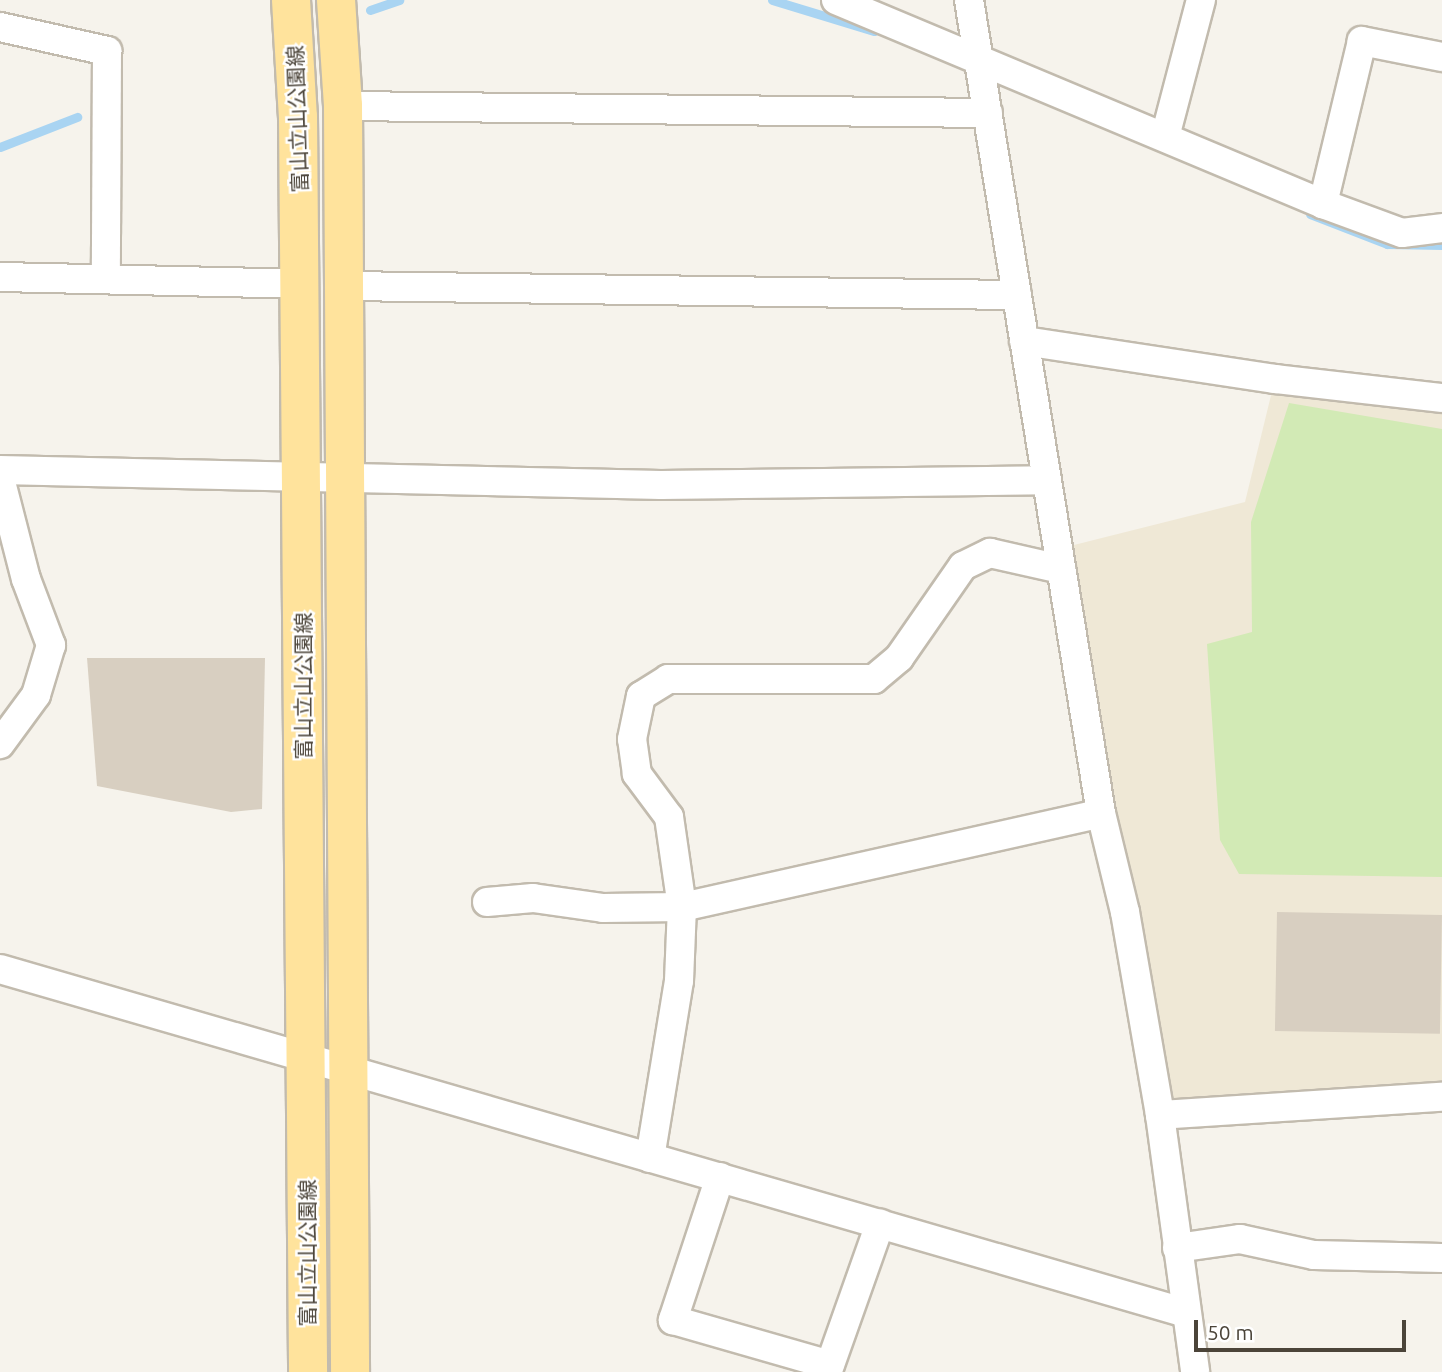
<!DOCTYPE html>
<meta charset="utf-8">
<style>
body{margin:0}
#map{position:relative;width:1442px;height:1372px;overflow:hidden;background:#f6f3ec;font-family:Ubuntu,"Noto Sans JP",sans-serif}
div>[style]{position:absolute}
.education>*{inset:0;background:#efe8d6}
.green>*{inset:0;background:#d2eab5}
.stream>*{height:9px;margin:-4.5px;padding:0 4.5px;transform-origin:4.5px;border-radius:4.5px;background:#a9d4f2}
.building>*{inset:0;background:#d8cfc1;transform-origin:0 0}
.roads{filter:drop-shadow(2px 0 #c2bbae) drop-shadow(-2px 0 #c2bbae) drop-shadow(0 2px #c2bbae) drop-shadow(0 -2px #c2bbae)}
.minor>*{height:28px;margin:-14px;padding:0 14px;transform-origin:14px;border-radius:14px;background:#fff}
.primary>*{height:38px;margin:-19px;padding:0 19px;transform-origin:19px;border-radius:19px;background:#ffe39c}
span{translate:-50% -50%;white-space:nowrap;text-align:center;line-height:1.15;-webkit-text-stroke:5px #fff;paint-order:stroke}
.street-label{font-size:21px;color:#4b4439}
.scale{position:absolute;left:1194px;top:1320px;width:212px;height:32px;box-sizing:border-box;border:4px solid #4b4439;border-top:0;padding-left:9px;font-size:21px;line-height:24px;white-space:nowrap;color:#4b4439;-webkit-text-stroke:5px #fff;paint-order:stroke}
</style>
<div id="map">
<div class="education">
<div style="clip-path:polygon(1275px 379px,1442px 398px,1442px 1097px,1160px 1115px,1058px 549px,1245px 502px)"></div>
</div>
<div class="green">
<div style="clip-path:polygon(1289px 403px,1442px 429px,1442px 877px,1239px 874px,1220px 840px,1207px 644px,1252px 632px,1251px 522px)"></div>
</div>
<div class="stream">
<div style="left:772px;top:0;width:107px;rotate:16.9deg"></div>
<div style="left:370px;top:10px;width:31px;rotate:-19deg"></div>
<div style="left:0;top:147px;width:83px;rotate:-21.3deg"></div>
<div style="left:1310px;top:214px;width:83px;rotate:21.3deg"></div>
<div style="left:1387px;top:244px;width:55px;rotate:1deg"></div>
</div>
<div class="building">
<div style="clip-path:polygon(87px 658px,265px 658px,262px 809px,231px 812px,97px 786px)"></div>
<div style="left:1277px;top:912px;width:165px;height:119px;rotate:1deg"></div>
</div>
<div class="roads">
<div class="minor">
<div style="left:836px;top:0;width:528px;rotate:22.73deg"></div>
<div style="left:969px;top:0;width:824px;rotate:80.78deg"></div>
<div style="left:1101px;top:813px;width:102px;rotate:76.4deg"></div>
<div style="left:1125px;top:912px;width:206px;rotate:80.2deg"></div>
<div style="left:1160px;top:1115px;width:259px;rotate:82.2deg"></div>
<div style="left:0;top:27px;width:110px;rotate:12.6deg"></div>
<div style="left:107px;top:51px;width:228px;rotate:90.3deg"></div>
<div style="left:1442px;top:57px;width:82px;rotate:-168.7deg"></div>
<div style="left:1362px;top:41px;width:168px;rotate:103.5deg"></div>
<div style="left:1323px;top:204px;width:84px;rotate:20.2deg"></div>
<div style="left:1402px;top:233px;width:40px;rotate:-7.1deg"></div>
<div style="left:343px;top:106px;width:645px;rotate:0.62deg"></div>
<div style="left:1165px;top:137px;width:142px;rotate:-75.3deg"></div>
<div style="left:0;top:277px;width:300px;rotate:1.3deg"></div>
<div style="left:344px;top:286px;width:673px;rotate:0.77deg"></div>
<div style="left:1024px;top:341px;width:254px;rotate:8.6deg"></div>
<div style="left:1275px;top:379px;width:168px;rotate:6.5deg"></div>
<div style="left:0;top:470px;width:661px;rotate:1.3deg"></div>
<div style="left:661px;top:485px;width:386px;rotate:-0.7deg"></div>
<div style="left:0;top:478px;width:104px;rotate:75.6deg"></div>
<div style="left:26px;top:579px;width:71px;rotate:69.3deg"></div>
<div style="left:51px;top:645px;width:52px;rotate:106.7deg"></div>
<div style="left:36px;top:695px;width:61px;rotate:126.3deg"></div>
<div style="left:487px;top:902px;width:46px;rotate:-5deg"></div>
<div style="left:533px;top:898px;width:71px;rotate:8.1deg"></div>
<div style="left:603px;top:908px;width:79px;rotate:-0.7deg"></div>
<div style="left:682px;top:907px;width:429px;rotate:-12.6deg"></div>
<div style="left:0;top:969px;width:1235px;rotate:16.17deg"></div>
<div style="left:1160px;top:1115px;width:283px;rotate:-3.7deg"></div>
<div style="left:650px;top:1158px;width:179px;rotate:-80.7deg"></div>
<div style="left:679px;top:981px;width:74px;rotate:-87.7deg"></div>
<div style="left:682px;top:907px;width:91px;rotate:-98.2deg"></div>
<div style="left:669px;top:817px;width:54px;rotate:-126.7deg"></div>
<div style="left:637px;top:774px;width:35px;rotate:-98deg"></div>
<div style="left:632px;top:739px;width:44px;rotate:-78.2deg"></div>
<div style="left:641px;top:696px;width:32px;rotate:-32deg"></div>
<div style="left:668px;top:679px;width:206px"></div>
<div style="left:874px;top:679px;width:33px;rotate:-40deg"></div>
<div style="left:899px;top:658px;width:112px;rotate:-55.2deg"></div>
<div style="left:963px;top:566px;width:30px;rotate:-26deg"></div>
<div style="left:990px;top:553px;width:73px;rotate:12.7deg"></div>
<div style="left:720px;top:1177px;width:151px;rotate:108.2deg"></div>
<div style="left:673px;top:1320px;width:163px;rotate:16deg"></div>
<div style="left:830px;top:1365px;width:150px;rotate:-70.5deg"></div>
<div style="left:1177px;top:1248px;width:64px;rotate:-8.1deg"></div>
<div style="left:1240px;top:1239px;width:76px;rotate:12.2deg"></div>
<div style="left:1314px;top:1255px;width:128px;rotate:1.3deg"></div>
</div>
<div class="primary">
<div style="left:291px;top:0;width:117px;rotate:86.6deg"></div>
<div style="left:298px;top:117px;width:1255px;rotate:89.54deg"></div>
<div style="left:336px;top:0;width:106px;rotate:86.2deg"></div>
<div style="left:343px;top:106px;width:1266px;rotate:89.68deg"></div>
</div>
</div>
<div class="street-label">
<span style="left:297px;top:119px;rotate:-92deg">富山立山公園線</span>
<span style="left:303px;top:686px;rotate:-90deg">富山立山公園線</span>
<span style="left:307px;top:1253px;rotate:-90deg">富山立山公園線</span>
</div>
<div class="scale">50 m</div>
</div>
